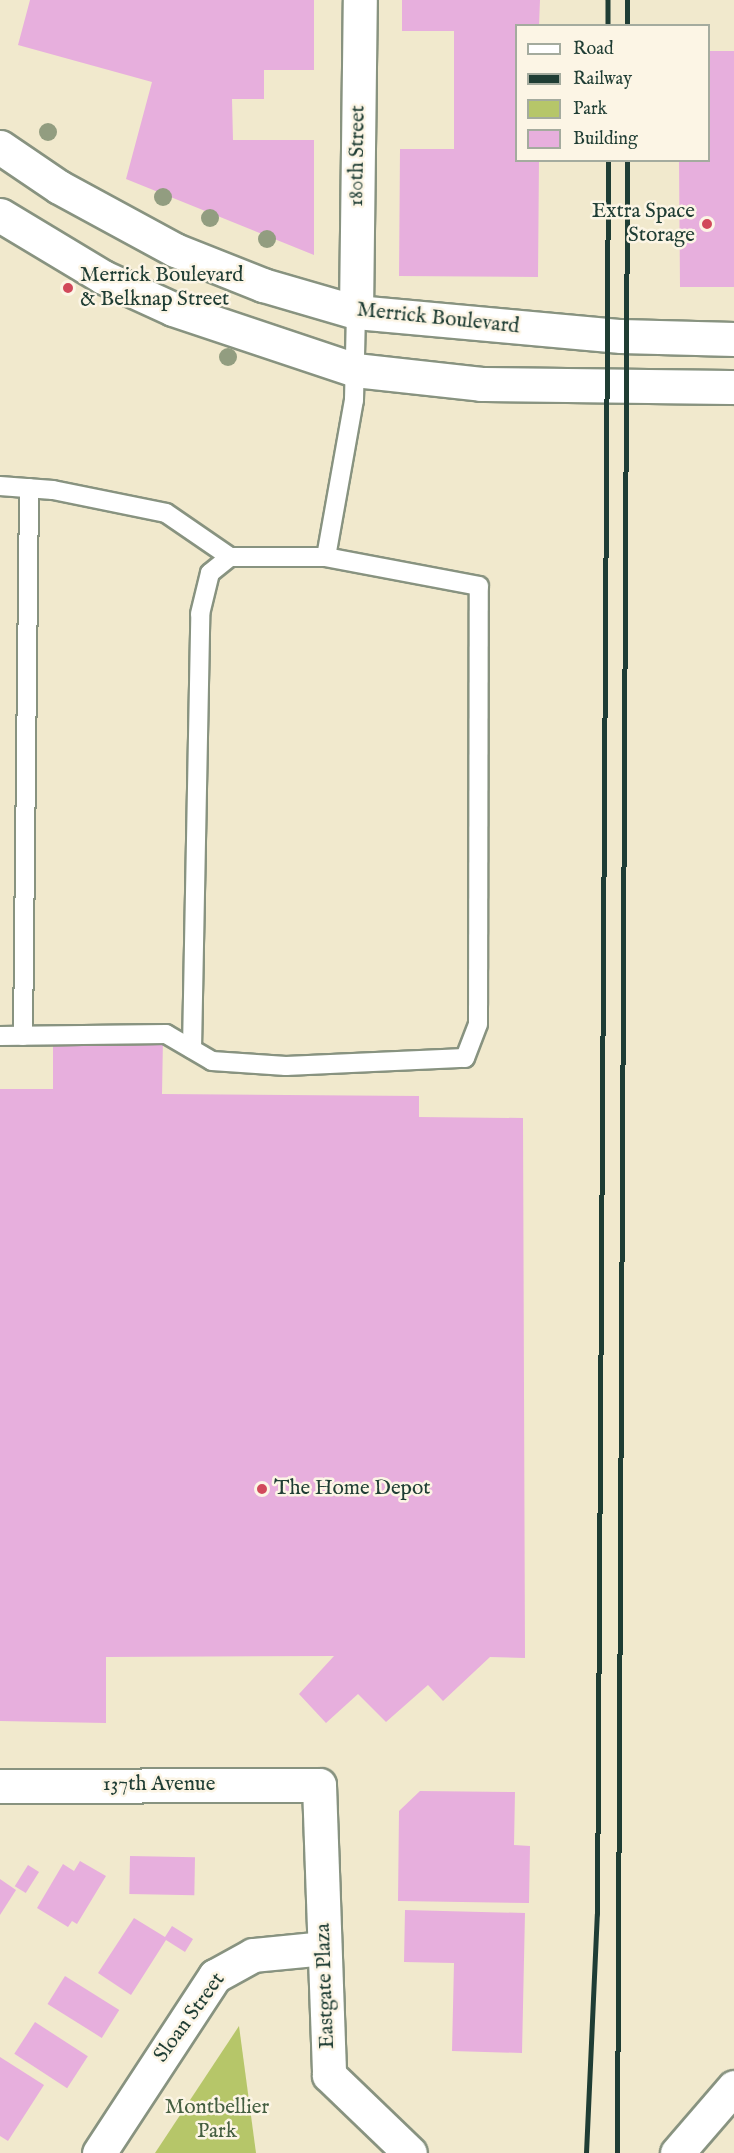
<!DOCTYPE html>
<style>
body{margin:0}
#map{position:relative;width:734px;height:2153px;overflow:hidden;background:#f1e9cd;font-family:"IM FELL English",serif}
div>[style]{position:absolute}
.green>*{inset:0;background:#b6c669}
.building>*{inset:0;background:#e7afdd;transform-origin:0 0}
.roads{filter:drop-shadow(2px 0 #889380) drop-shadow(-2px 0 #889380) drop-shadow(0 2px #889380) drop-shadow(0 -2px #889380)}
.lane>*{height:18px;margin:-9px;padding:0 9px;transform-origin:9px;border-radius:9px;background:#fff}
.street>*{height:33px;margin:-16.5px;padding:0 16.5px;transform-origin:16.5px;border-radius:16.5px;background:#fff}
.primary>*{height:33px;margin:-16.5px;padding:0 16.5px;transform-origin:16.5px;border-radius:16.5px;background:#fff}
.rail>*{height:4.5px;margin:-2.25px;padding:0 2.25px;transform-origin:2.25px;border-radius:2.25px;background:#1f3d34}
.trees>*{width:18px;height:18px;margin:-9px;border-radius:50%;background:#929d80}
.dots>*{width:16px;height:16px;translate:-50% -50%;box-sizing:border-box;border:3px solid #fcf5e5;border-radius:50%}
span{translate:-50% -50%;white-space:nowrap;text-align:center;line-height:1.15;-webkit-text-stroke:5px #fcf5e5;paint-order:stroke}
.street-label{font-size:21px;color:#1f3d34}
.poi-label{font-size:21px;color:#1f3d34}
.right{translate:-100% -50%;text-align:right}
.left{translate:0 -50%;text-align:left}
.park-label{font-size:21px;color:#455f41}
.legend{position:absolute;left:515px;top:24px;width:195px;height:138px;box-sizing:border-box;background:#fcf5e5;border:2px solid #a4ab9e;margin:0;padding:8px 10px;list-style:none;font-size:18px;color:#1f3d34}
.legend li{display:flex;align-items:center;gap:12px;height:30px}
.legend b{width:30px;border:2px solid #a4ab9e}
</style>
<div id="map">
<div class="green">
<div style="clip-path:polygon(239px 2026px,256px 2153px,155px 2153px)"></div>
</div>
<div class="building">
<div style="clip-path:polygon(30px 0,314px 0,314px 70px,264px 70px,264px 99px,232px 99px,233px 140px,314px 140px,314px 255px,126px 179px,152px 82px,18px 45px)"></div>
<div style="clip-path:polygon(402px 0,540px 0,539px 26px,516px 26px,516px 160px,539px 160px,538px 277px,399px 276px,400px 149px,454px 149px,454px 31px,402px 31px)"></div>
<div style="clip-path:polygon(708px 51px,734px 51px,734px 287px,680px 287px,679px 160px,708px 160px)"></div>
<div style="clip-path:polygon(53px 1037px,163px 1038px,162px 1094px,419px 1096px,419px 1117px,523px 1118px,525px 1658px,490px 1657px,443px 1701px,428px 1685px,386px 1722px,358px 1694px,326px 1723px,299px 1694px,334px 1656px,106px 1657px,106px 1723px,0 1721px,0 1089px,53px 1089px)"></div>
<div style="clip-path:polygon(420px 1791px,515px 1792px,514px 1845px,530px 1846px,529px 1903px,398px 1901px,399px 1811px)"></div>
<div style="left:130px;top:1856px;width:65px;height:38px;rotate:1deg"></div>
<div style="clip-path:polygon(80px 1861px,106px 1876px,77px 1924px,72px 1921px,68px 1927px,37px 1908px,63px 1864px,74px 1871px)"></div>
<div style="left:28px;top:1865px;width:13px;height:25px;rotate:32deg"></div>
<div style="clip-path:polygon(0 1879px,16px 1890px,0 1915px)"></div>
<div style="clip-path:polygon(405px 1910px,525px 1913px,522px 2053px,452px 2051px,454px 1963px,404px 1962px)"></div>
<div style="clip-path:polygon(134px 1918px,165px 1937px,172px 1926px,193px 1939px,185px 1952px,166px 1940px,131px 1995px,98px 1973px)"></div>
<div style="left:65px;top:1976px;width:64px;height:33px;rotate:32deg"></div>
<div style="left:35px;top:2022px;width:63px;height:38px;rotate:33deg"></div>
<div style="clip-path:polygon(0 2057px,44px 2085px,8px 2141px,0 2136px)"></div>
</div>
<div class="roads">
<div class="lane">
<div style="left:0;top:486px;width:53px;rotate:4.3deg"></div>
<div style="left:53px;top:490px;width:115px;rotate:11.5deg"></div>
<div style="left:166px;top:513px;width:78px;rotate:34.5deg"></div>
<div style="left:0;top:1036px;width:166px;rotate:-0.7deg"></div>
<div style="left:166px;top:1034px;width:53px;rotate:30.4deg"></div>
<div style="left:212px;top:1061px;width:74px;rotate:3.9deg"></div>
<div style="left:286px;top:1066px;width:179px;rotate:-2.6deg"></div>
<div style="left:465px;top:1058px;width:36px;rotate:-69deg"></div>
<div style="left:478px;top:1024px;width:438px;rotate:-89.9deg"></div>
<div style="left:479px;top:586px;width:156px;rotate:-169.3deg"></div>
<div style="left:23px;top:1036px;width:548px;rotate:-89.37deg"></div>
<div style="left:192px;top:1049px;width:435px;rotate:-88.9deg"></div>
<div style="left:200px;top:614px;width:42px;rotate:-76.3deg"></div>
<div style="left:210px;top:573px;width:26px;rotate:-39deg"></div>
<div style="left:230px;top:557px;width:96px"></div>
<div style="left:326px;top:557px;width:159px;rotate:-79.9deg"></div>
<div style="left:354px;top:400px;width:88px;rotate:-88.7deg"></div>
</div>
<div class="street">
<div style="left:356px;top:312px;width:312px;rotate:-89.3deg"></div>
<div style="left:0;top:1786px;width:319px;rotate:-0.2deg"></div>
<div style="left:319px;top:1785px;width:290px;rotate:88deg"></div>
<div style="left:329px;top:2075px;width:112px;rotate:43.9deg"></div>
<div style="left:99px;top:2153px;width:212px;rotate:-56.8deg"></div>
<div style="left:215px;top:1976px;width:43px;rotate:-28.9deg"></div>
<div style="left:253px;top:1955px;width:71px;rotate:-5.6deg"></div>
</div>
<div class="primary">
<div style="left:0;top:147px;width:71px;rotate:34.1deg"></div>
<div style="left:59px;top:187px;width:132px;rotate:28.5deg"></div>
<div style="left:175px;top:250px;width:95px;rotate:21.7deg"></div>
<div style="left:263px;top:285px;width:97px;rotate:16.2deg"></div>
<div style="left:356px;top:312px;width:266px;rotate:5.2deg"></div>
<div style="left:621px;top:336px;width:113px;rotate:1.5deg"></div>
<div style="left:0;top:215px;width:120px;rotate:31deg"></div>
<div style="left:103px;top:277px;width:77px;rotate:24.6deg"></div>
<div style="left:173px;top:309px;width:192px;rotate:18.5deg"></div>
<div style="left:355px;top:370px;width:127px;rotate:6.3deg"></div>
<div style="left:481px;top:384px;width:253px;rotate:0.7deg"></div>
<div style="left:677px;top:2153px;width:87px;rotate:-49.2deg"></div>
</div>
</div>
<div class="rail">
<div style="left:608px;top:0;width:26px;rotate:90deg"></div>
<div style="left:627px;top:26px;width:26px;rotate:-90deg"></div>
<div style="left:586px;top:2153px;width:239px;rotate:-87.4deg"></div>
<div style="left:597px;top:1914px;width:1754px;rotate:-89.64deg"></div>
<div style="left:617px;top:2153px;width:1993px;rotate:-89.71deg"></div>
</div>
<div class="trees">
<div style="left:48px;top:132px"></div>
<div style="left:163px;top:197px"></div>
<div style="left:210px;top:218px"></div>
<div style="left:267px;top:239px"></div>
<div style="left:228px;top:357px"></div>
</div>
<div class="dots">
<div style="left:707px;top:224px;background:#d1495b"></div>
<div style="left:68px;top:288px;background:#d1495b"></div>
<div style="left:262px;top:1489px;background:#d1495b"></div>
</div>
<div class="street-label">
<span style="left:358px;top:156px;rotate:-89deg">180th Street</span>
<span style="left:438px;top:319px;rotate:6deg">Merrick Boulevard</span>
<span style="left:159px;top:1785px">137th Avenue</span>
<span style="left:326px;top:1986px;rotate:-92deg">Eastgate Plaza</span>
<span style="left:190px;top:2018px;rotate:-54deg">Sloan Street</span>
</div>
<div class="poi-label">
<span class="right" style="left:695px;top:224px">Extra Space<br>Storage</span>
<span class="left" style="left:80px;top:288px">Merrick Boulevard<br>&amp; Belknap Street</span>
<span class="left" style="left:274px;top:1489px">The Home Depot</span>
</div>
<div class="park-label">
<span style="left:217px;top:2120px">Montbellier<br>Park</span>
</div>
<ul class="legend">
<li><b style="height:8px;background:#fff"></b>Road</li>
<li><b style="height:8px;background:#1f3d34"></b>Railway</li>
<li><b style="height:16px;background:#b6c669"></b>Park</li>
<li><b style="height:16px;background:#e7afdd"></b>Building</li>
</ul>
</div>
